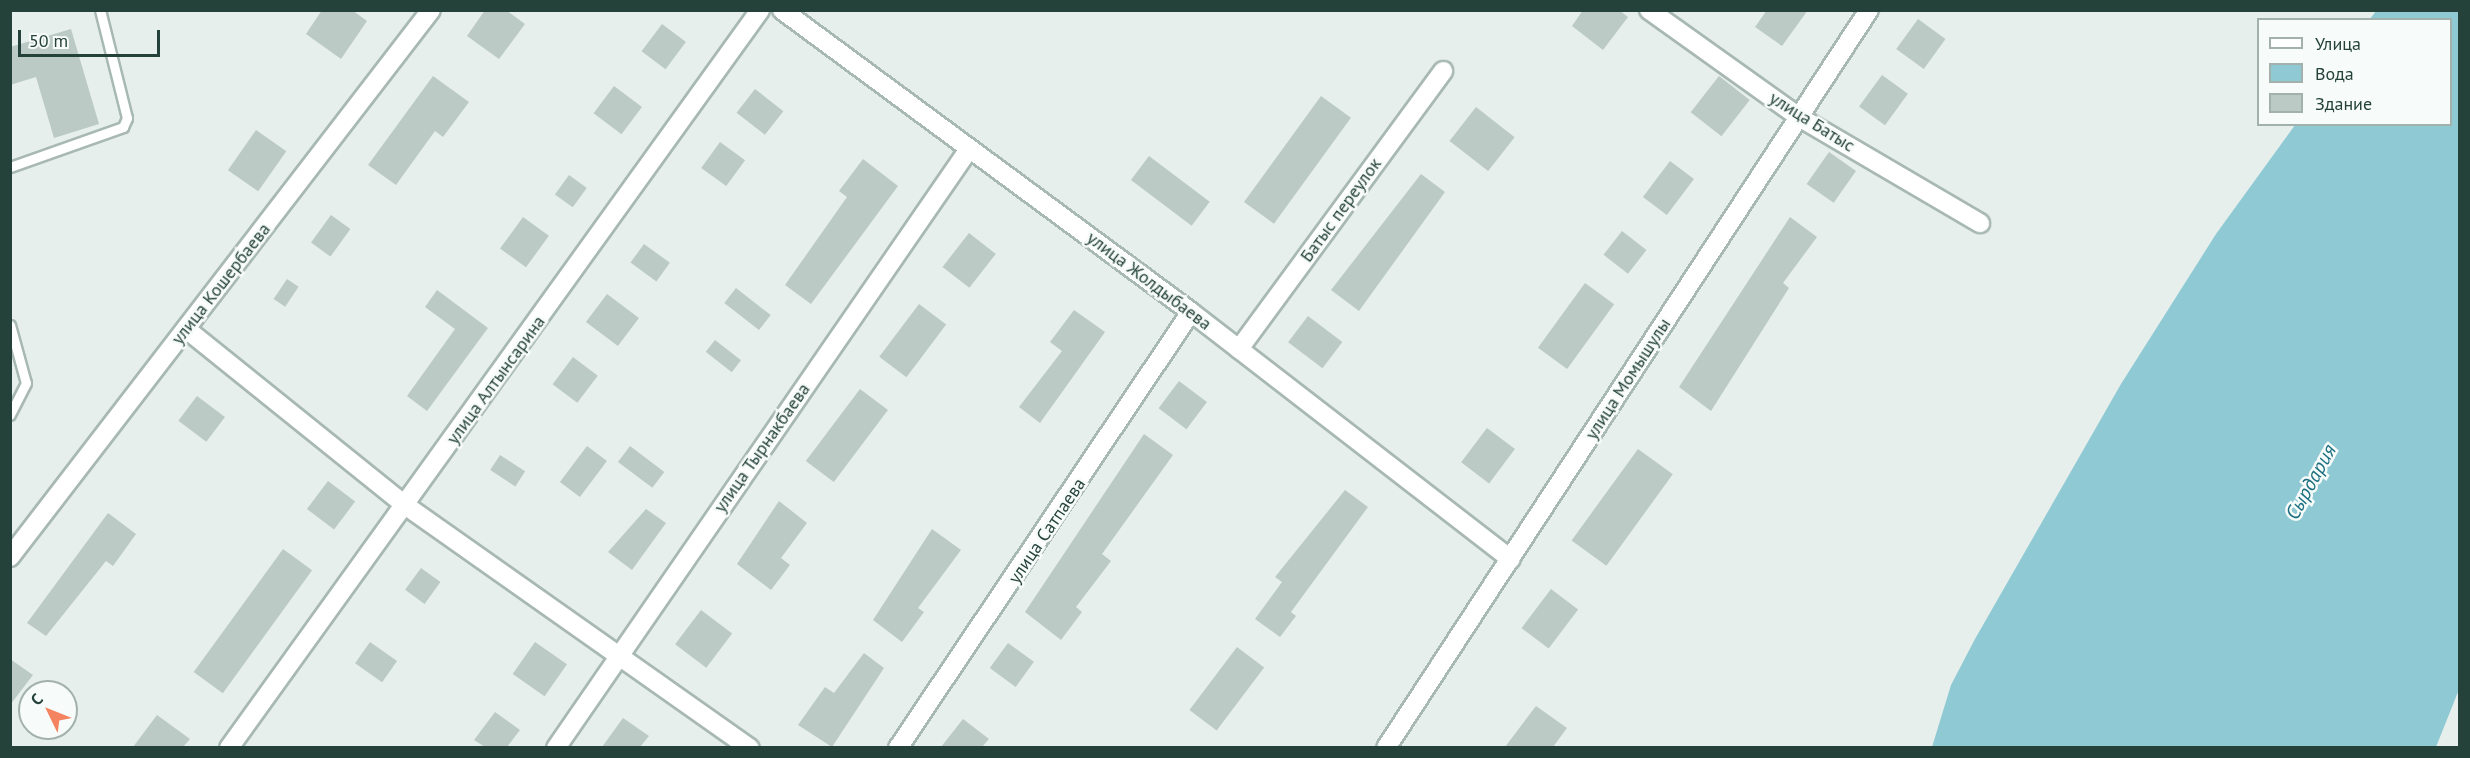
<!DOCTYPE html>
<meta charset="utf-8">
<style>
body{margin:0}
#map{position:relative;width:2470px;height:758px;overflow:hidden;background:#e6efeb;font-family:"PT Sans",sans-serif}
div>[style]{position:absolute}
.water>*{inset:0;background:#8ec9d4}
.building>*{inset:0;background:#bbcac4;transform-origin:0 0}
.roads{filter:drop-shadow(2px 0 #a8b8b2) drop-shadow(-2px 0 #a8b8b2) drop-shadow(0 2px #a8b8b2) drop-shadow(0 -2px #a8b8b2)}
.service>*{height:9px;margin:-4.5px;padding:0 4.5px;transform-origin:4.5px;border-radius:4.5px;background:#fff}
.minor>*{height:18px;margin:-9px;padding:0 9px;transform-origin:9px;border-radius:9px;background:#fff}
span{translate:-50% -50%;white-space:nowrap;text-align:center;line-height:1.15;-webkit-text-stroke:5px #f7fbf9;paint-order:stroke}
.street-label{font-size:18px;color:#24423a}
.water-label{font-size:20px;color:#1c6f80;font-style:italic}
.frame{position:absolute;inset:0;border:12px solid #24423a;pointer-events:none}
.legend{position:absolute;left:2257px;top:18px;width:195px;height:108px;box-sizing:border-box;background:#f7fbf9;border:2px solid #a3b1ad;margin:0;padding:8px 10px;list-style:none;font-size:18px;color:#24423a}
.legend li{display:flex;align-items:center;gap:12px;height:30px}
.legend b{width:30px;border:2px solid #a3b1ad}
.north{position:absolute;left:18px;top:680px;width:60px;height:60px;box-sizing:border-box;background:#f7fbf9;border:2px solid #a3b1ad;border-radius:50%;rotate:313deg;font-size:16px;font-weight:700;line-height:24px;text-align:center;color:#24423a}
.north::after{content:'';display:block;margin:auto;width:21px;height:27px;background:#f4845f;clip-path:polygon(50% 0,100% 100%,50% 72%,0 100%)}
.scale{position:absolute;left:18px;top:30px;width:142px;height:27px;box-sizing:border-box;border:3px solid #24423a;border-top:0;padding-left:8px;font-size:18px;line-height:21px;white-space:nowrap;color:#24423a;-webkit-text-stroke:4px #f7fbf9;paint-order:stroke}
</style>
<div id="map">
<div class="water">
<div style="clip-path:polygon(2376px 11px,2459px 11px,2460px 687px,2436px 747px,1932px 747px,1951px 685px,1975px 639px,2121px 384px,2216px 234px,2295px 125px,2450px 124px,2450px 20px,2370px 19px)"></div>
</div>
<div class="building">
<div style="clip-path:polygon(322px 10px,352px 10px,367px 21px,341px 59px,306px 34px)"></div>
<div style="clip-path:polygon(485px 10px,506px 10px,525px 24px,499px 59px,467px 36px)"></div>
<div style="clip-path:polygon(1583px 10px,1619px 10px,1628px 17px,1603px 50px,1572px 26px)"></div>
<div style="clip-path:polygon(1767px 10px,1808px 10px,1782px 46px,1755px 27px)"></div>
<div style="left:1918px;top:19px;width:34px;height:37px;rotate:36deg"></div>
<div style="left:662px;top:24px;width:30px;height:34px;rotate:37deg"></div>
<div style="clip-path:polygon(71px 29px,99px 124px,54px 138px,36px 77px,10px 85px,10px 47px)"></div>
<div style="left:1882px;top:75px;width:32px;height:39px;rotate:36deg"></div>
<div style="clip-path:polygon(433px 76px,469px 102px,443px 137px,435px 131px,396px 185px,368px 165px)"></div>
<div style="left:1719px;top:76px;width:39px;height:46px;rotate:38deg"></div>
<div style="left:614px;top:86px;width:35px;height:34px;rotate:37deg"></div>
<div style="left:755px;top:89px;width:36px;height:30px;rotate:38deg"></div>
<div style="left:1321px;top:96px;width:37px;height:131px;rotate:36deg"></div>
<div style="left:1476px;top:107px;width:49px;height:43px;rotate:38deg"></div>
<div style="left:256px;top:130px;width:37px;height:49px;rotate:35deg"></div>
<div style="left:720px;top:142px;width:31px;height:32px;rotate:36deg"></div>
<div style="left:1829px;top:152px;width:33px;height:39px;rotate:35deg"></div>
<div style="left:1149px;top:156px;width:76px;height:30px;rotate:37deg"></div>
<div style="clip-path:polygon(863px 159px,898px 186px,811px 304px,785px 285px,847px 197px,839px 191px)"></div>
<div style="left:1670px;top:161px;width:30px;height:45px;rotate:37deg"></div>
<div style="clip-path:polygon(1421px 174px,1445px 192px,1359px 311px,1331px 290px)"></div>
<div style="left:569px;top:175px;width:22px;height:24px;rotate:36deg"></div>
<div style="left:331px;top:215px;width:24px;height:34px;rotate:36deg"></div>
<div style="left:523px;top:217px;width:32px;height:39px;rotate:36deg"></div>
<div style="clip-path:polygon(1790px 217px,1817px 237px,1783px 283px,1789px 288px,1711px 411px,1679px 387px)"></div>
<div style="left:1622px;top:231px;width:31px;height:30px;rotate:38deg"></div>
<div style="left:969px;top:233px;width:34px;height:43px;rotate:38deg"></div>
<div style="left:644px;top:244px;width:32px;height:23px;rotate:36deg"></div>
<div style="left:287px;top:279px;width:14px;height:24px;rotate:34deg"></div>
<div style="left:1585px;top:283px;width:36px;height:80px;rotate:36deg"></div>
<div style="left:736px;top:288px;width:44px;height:19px;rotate:38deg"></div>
<div style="clip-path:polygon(437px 290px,488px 328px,427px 411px,407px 396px,455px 329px,425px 307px)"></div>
<div style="left:607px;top:294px;width:40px;height:35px;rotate:37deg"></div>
<div style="left:919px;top:304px;width:34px;height:66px;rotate:37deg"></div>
<div style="clip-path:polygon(1074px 310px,1105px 332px,1040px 423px,1019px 407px,1062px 351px,1050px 342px)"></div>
<div style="left:1308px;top:316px;width:43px;height:33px;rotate:37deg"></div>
<div style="left:715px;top:340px;width:33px;height:15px;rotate:38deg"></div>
<div style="left:573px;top:357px;width:31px;height:34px;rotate:37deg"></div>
<div style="left:1179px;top:381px;width:35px;height:34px;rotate:37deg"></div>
<div style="left:860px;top:389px;width:35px;height:90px;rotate:37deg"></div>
<div style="left:197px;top:396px;width:35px;height:31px;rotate:37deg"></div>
<div style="left:1487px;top:428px;width:35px;height:43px;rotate:37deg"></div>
<div style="clip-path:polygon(1144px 434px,1173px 455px,1102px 554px,1111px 561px,1076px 607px,1082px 612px,1061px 640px,1025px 612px)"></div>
<div style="left:587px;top:446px;width:25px;height:45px;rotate:37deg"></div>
<div style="left:630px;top:446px;width:43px;height:20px;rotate:37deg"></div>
<div style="left:1638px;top:449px;width:43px;height:113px;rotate:36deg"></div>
<div style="left:500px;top:455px;width:30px;height:18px;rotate:33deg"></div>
<div style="left:328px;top:481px;width:34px;height:35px;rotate:37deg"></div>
<div style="clip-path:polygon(1345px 490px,1368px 507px,1291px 612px,1296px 616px,1280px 637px,1255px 619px,1282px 582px,1275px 577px)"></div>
<div style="clip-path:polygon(779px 501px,807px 523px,781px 558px,790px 565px,771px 590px,737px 564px)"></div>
<div style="clip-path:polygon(646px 509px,666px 523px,632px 570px,608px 552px)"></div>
<div style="clip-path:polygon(108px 513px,136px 534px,113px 566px,106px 561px,46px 636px,27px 623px)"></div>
<div style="clip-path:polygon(932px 529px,961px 550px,918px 608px,924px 612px,902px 642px,873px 620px)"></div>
<div style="left:283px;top:549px;width:36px;height:152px;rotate:36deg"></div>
<div style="left:421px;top:568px;width:24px;height:27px;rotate:36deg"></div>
<div style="left:1551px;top:589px;width:34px;height:49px;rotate:37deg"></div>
<div style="left:701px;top:610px;width:39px;height:43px;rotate:37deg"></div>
<div style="left:370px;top:642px;width:33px;height:26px;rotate:35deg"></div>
<div style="left:535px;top:642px;width:39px;height:39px;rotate:35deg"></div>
<div style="left:1008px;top:643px;width:32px;height:31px;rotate:36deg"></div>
<div style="left:1237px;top:647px;width:34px;height:79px;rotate:37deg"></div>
<div style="clip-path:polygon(864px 653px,884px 668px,832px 747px,798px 725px,825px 687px,834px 693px)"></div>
<div style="clip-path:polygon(10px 659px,33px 675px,10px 705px)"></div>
<div style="clip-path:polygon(1536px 706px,1567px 728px,1553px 747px,1505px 747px)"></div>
<div style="clip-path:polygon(495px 712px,520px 730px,507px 747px,485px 747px,474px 740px)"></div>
<div style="clip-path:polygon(157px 715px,190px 739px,183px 747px,133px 747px)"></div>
<div style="clip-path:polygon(623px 718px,649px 736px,640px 747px,602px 747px)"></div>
<div style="clip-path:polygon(963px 719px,989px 739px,982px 747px,941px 747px)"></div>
</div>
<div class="roads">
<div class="service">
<div style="left:10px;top:167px;width:120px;rotate:-19.5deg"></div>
<div style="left:123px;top:127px;width:10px;rotate:-66deg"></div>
<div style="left:127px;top:118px;width:111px;rotate:-104deg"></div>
<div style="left:10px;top:325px;width:60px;rotate:74.6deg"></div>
<div style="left:26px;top:383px;width:36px;rotate:117deg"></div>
</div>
<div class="minor">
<div style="left:782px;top:10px;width:508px;rotate:36.44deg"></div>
<div style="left:1191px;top:312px;width:404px;rotate:37.7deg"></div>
<div style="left:1649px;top:10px;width:184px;rotate:35.5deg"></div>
<div style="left:1799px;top:117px;width:210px;rotate:30.4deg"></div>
<div style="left:186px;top:329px;width:281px;rotate:38.8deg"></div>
<div style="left:405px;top:505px;width:422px;rotate:35.2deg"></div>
<div style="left:1239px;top:349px;width:345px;rotate:-53.7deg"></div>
<div style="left:10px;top:557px;width:690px;rotate:-52.42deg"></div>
<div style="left:229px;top:748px;width:909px;rotate:-54.26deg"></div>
<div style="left:556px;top:748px;width:728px;rotate:-55.41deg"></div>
<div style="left:898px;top:748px;width:525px;rotate:-56.1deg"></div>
<div style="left:1386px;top:748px;width:882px;rotate:-56.8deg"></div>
</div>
</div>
<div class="street-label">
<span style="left:1812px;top:122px;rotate:32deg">улица Батыс</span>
<span style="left:1341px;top:210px;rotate:-54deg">Батыс переулок</span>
<span style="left:1149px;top:281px;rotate:37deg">улица Жолдыбаева</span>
<span style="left:221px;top:284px;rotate:-52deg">улица Кошербаева</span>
<span style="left:1628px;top:379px;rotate:-57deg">улица Момышулы</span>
<span style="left:496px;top:380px;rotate:-54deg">улица Алтынсарина</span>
<span style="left:762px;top:448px;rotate:-55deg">улица Тырнакбаева</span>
<span style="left:1047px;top:531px;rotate:-56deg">улица Сатпаева</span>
</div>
<div class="water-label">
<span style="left:2311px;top:482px;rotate:-61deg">Сырдария</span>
</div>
<div class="frame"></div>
<ul class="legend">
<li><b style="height:8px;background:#fff"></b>Улица</li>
<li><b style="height:16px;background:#8ec9d4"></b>Вода</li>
<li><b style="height:16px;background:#bbcac4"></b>Здание</li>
</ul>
<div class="north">С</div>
<div class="scale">50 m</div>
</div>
